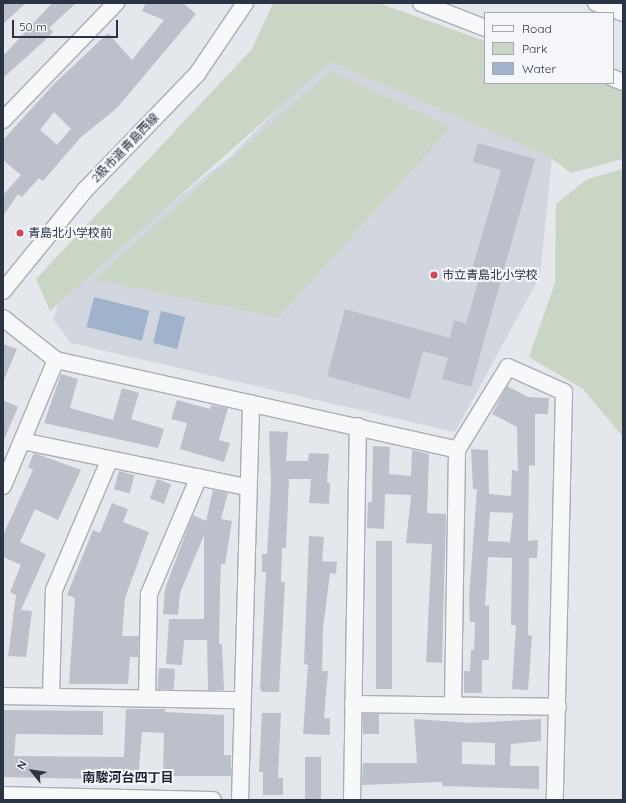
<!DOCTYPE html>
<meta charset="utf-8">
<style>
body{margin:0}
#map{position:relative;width:626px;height:803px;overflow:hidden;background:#e4e7ec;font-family:Quicksand,"Noto Sans JP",sans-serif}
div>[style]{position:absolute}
.built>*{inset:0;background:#d2d6de}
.green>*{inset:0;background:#c9d6c5}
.water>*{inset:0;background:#9fb4cc;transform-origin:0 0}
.building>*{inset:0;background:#bbc0ca;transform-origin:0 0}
.roads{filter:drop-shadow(1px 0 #a9aeb7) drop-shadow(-1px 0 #a9aeb7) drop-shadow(0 1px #a9aeb7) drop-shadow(0 -1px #a9aeb7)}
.minor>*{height:16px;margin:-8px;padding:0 8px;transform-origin:8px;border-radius:8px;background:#f7f8fa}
.dots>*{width:11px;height:11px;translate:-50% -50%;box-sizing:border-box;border:2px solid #f4f6f9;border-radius:50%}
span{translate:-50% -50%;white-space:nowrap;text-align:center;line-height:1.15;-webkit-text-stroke:4px #f4f6f9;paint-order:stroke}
.street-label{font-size:12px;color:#2b3445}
.poi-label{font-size:12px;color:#2b3445}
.left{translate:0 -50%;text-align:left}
.neighbourhood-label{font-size:13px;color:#1d2536;font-weight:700}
.frame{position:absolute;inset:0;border:4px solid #2b3445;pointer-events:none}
.legend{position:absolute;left:484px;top:12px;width:130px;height:72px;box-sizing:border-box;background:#f4f6f9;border:1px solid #a4a8b1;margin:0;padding:5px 7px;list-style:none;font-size:12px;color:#2b3445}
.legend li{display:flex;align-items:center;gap:8px;height:20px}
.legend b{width:20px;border:1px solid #a4a8b1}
.north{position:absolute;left:12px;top:751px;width:40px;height:40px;-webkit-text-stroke:3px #f4f6f9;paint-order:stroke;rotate:300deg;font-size:11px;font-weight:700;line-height:16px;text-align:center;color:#2b3445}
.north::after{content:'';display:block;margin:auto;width:14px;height:18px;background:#2b3445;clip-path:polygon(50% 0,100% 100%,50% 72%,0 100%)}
.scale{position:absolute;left:12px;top:20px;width:106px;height:18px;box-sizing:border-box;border:2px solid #2b3445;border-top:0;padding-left:5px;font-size:12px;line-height:14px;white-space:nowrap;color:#2b3445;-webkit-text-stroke:3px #f4f6f9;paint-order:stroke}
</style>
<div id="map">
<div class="built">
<div style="clip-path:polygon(325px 60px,552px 157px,540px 276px,455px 432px,71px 343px,53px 319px,63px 289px,231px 156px)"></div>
</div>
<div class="green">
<div style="clip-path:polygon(273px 3px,378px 3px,485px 41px,485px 83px,604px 83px,623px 90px,623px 159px,571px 173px,548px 156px,330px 62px,50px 311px,36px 279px,252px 49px)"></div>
<div style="clip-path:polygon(331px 71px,451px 127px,278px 318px,94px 279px)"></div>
<div style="clip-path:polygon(623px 169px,623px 437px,583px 389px,529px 357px,555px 283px,556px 204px,587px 179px)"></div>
</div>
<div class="water">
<div style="left:94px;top:297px;width:57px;height:31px;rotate:14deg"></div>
<div style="left:161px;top:311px;width:25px;height:33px;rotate:14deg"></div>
</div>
<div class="building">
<div style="clip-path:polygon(3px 3px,26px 3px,3px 24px)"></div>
<div style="clip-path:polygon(52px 3px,76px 3px,49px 28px,53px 32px,42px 43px,3px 78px,3px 56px)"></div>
<div style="clip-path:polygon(evenodd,146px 3px,183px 3px,196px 14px,117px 108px,80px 138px,43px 181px,39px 178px,22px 197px,18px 194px,3px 216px,3px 195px,21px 175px,3px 160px,3px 140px,53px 85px,108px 33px,132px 60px,164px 20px,142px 11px,146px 3px,54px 112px,71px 129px,57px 145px,40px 130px,54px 112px)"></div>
<div style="clip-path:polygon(478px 143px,535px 159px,471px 387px,442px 379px,448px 358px,423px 351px,410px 399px,327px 376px,345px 309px,450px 338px,454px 320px,466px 324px,480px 275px,471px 273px,501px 170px,473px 162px)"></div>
<div style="clip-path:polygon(3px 344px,17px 349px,3px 382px)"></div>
<div style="clip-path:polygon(61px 374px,78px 379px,70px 408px,113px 420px,122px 388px,139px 393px,131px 419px,164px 429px,158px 448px,44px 423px)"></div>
<div style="clip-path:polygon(evenodd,507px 386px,528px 397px,549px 398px,548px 414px,535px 414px,535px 466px,529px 465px,528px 541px,538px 540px,537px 558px,529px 558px,528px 635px,532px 636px,528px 690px,512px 689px,516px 625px,511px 625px,512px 558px,488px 557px,485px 606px,489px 605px,489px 660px,482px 660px,482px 693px,464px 693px,464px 671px,470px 671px,471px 650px,474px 650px,475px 622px,470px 622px,469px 599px,477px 489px,473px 489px,471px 449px,488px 450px,489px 494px,511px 496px,512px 470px,518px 471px,517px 427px,492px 414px,507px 386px,490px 512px,513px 513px,510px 542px,488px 541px,490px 512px)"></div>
<div style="clip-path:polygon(3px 400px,18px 407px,3px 442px)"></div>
<div style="clip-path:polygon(177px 400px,210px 409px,211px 405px,228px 408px,219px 440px,230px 443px,224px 462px,180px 449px,187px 423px,171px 419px)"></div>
<div style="clip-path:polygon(269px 431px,288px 432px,286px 461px,308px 461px,309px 453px,329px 454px,327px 482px,330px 483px,329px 504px,309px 503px,311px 479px,289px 479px,286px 548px,282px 548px,281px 582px,285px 582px,279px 692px,262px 692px,260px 688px,266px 572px,262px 572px,262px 554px,267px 554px,271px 484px)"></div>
<div style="clip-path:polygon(373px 446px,390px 447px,389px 474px,411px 476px,412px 450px,429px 454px,427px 513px,446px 514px,442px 663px,426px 662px,432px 544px,406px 543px,411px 495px,385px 494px,384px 529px,367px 528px,368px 502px,372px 502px)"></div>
<div style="clip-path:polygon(34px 453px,81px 470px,58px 520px,35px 509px,20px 542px,46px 554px,21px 610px,32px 611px,26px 657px,8px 656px,16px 595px,10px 592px,21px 565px,3px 557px,3px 535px,33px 470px,28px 467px)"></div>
<div style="left:119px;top:471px;width:16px;height:19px;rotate:15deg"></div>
<div style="left:157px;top:479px;width:15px;height:21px;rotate:20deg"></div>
<div style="clip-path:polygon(213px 490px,228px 493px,221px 519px,232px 521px,225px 564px,221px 564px,220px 589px,219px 644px,222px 644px,224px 690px,208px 690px,207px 640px,184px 640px,182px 665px,166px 664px,169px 619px,204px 619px,204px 535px,180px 593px,178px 615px,163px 614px,165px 589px,185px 535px,193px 515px,206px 521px)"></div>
<div style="clip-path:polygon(112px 503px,128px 509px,123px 522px,149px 532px,125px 598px,122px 636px,139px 636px,138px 657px,130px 657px,128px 684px,69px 684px,75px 598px,67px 595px,93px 530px,100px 533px)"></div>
<div style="clip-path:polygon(309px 536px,324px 537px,322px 561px,337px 562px,336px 574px,330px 573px,323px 629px,322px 671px,328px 671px,324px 718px,330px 718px,330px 735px,303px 734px,308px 665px,304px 664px)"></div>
<div style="left:376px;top:541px;width:16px;height:148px"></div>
<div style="left:159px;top:668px;width:16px;height:21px;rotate:4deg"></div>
<div style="clip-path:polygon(126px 709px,165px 709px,165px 712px,224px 715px,224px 755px,231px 755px,231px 776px,163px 776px,164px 733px,142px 732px,138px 780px,3px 777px,3px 710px,103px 711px,103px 735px,16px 734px,14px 756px,124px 757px)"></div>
<div style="clip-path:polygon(262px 713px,281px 713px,278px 778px,283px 778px,283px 795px,263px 795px,263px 772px,259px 772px)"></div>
<div style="left:363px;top:714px;width:16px;height:20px"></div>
<div style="clip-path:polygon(evenodd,414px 719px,471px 723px,541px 719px,541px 741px,511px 744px,510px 766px,539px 766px,539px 789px,442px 786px,442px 782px,362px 785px,363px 763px,417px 763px,414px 719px,462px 742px,495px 743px,495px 765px,462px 764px,462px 742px)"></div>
<div style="left:305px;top:757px;width:16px;height:43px"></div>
</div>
<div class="roads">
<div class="minor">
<div style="left:421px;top:3px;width:69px;rotate:21.3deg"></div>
<div style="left:596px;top:3px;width:29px;rotate:20deg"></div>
<div style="left:613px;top:78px;width:11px;rotate:22deg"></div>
<div style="left:3px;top:120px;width:163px;rotate:-46deg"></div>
<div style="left:3px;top:291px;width:132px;rotate:-50.9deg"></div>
<div style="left:86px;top:189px;width:160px;rotate:-46deg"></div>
<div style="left:197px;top:74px;width:86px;rotate:-55.9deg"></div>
<div style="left:3px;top:318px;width:68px;rotate:38.4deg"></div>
<div style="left:56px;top:360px;width:411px;rotate:12.6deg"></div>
<div style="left:457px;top:450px;width:97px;rotate:-58.4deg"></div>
<div style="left:508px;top:367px;width:61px;rotate:24.1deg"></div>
<div style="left:564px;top:392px;width:408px;rotate:91.3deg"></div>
<div style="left:22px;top:441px;width:230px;rotate:11.6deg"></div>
<div style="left:3px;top:486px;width:137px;rotate:-67.2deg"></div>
<div style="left:3px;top:696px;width:238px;rotate:1deg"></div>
<div style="left:51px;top:697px;width:107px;rotate:-88.4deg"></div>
<div style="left:54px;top:590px;width:142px;rotate:-66.9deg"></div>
<div style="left:147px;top:698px;width:104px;rotate:-88.9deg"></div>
<div style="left:149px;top:594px;width:127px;rotate:-66.9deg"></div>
<div style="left:353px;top:704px;width:205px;rotate:0.8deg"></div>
<div style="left:453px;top:705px;width:255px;rotate:-89.1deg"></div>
<div style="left:3px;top:795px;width:210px;rotate:1.4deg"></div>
<div style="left:240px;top:800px;width:397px;rotate:-88.4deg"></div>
<div style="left:352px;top:800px;width:374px;rotate:-89.1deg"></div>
</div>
</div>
<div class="dots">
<div style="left:20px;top:233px;background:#d1495b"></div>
<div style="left:434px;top:275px;background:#d1495b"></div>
</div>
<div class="street-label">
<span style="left:125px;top:148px;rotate:-46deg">2級市道青島西線</span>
</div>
<div class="poi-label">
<span class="left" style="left:28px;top:233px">青島北小学校前</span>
<span class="left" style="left:442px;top:275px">市立青島北小学校</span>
</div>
<div class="neighbourhood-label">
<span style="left:128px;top:777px">南駿河台四丁目</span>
</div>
<div class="frame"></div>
<ul class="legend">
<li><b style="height:5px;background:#f7f8fa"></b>Road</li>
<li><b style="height:11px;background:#c9d6c5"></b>Park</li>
<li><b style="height:11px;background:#9fb4cc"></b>Water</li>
</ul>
<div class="north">N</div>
<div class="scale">50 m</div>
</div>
